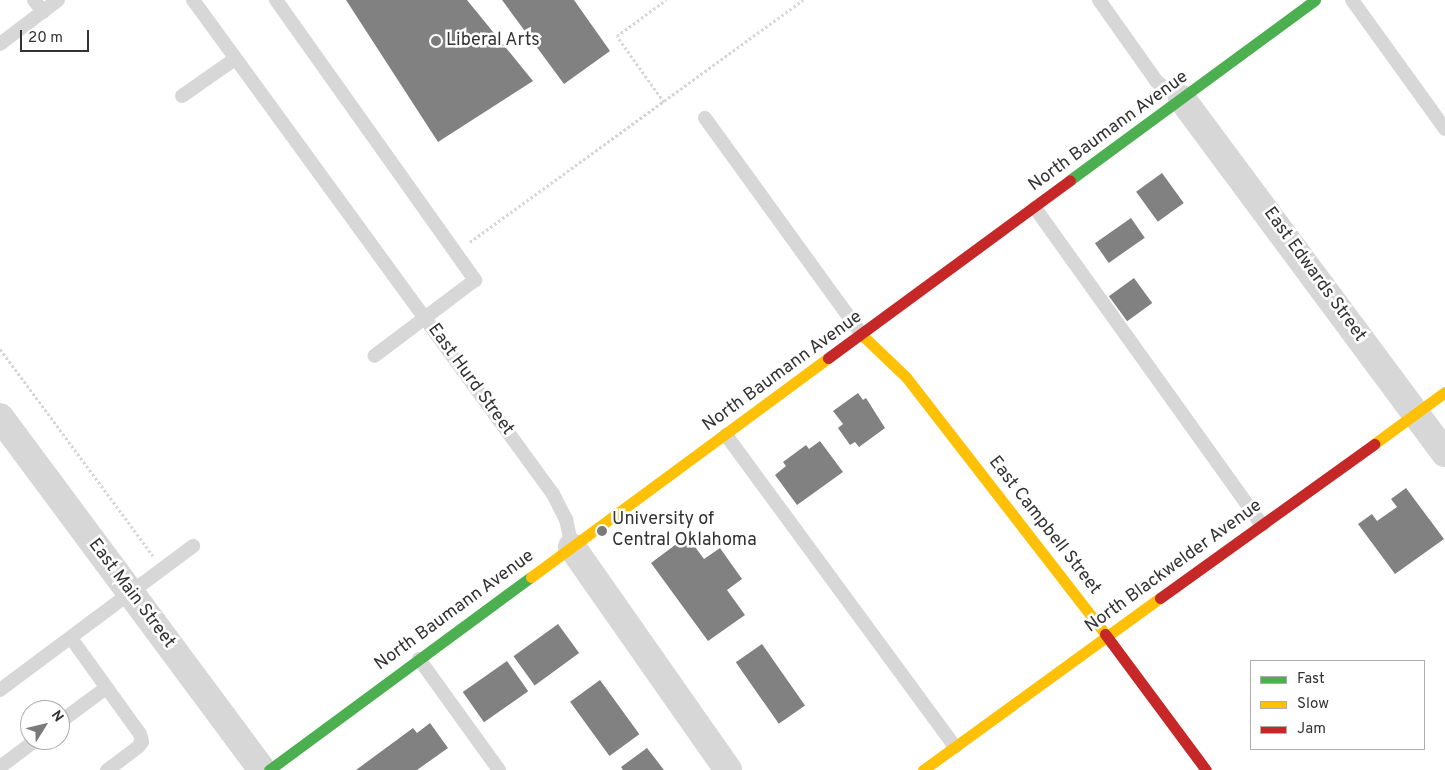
<!DOCTYPE html>
<style>
body{margin:0}
#map{position:relative;width:1445px;height:770px;overflow:hidden;background:#fff;font-family:Overpass,sans-serif}
div>[style]{position:absolute}
.building>*{inset:0;background:#818181;transform-origin:0 0}
.path>*{height:3px;margin-top:-1.5px;transform-origin:0;background:repeating-linear-gradient(90deg,#d6d6d6 0 2.5px,transparent 0 5px)}
.lane>*{height:14px;margin:-7px;padding:0 7px;transform-origin:7px;border-radius:7px;background:#d7d7d7}
.street>*{height:28px;margin:-14px;padding:0 14px;transform-origin:14px;border-radius:14px;background:#d7d7d7}
.fast>*{height:11px;margin:-5.5px;padding:0 5.5px;transform-origin:5.5px;border-radius:5.5px;background:#4caf50}
.slow>*{height:11px;margin:-5.5px;padding:0 5.5px;transform-origin:5.5px;border-radius:5.5px;background:#ffc107}
.jam>*{height:11px;margin:-5.5px;padding:0 5.5px;transform-origin:5.5px;border-radius:5.5px;background:#c62828}
.dots>*{width:14px;height:14px;translate:-50% -50%;box-sizing:border-box;border:2px solid #fff;border-radius:50%}
span{translate:-50% -50%;white-space:nowrap;text-align:center;line-height:1.15;-webkit-text-stroke:5px #fff;paint-order:stroke}
.poi-label{font-size:18px;color:#333}
.left{translate:0 -50%;text-align:left}
.street-label{font-size:18px;color:#333}
.legend{position:absolute;left:1250px;top:660px;width:175px;height:90px;box-sizing:border-box;background:#fff;border:1px solid #adadad;margin:0;padding:6px 9px;list-style:none;font-size:15px;color:#333}
.legend li{display:flex;align-items:center;gap:10px;height:25px}
.legend b{width:25px;border:1px solid #adadad}
.north{position:absolute;left:20px;top:700px;width:50px;height:50px;box-sizing:border-box;background:#fff;border:1px solid #adadad;border-radius:50%;rotate:54deg;font-size:14px;font-weight:700;line-height:20px;text-align:center;color:#333}
.north::after{content:'';display:block;margin:auto;width:18px;height:22px;background:#7a7a7a;clip-path:polygon(50% 0,100% 100%,50% 72%,0 100%)}
.scale{position:absolute;left:20px;top:30px;width:69px;height:22px;box-sizing:border-box;border:2px solid #333;border-top:0;padding-left:6px;font-size:15px;line-height:18px;white-space:nowrap;color:#333;-webkit-text-stroke:4px #fff;paint-order:stroke}
</style>
<div id="map">
<div class="building">
<div style="clip-path:polygon(346px 0,467px 0,533px 81px,438px 142px)"></div>
<div style="clip-path:polygon(502px 0,574px 0,610px 51px,564px 84px)"></div>
<div style="left:1162px;top:173px;width:37px;height:32px;rotate:54deg"></div>
<div style="left:1131px;top:218px;width:24px;height:44px;rotate:55deg"></div>
<div style="left:1134px;top:278px;width:31px;height:31px;rotate:54deg"></div>
<div style="clip-path:polygon(858px 393px,863px 400px,866px 398px,885px 428px,859px 447px,855px 442px,850px 445px,838px 428px,843px 424px,833px 411px)"></div>
<div style="clip-path:polygon(820px 441px,843px 472px,797px 505px,775px 475px,786px 466px,783px 462px,806px 445px,809px 449px)"></div>
<div style="clip-path:polygon(1406px 488px,1444px 539px,1395px 574px,1358px 524px,1372px 514px,1377px 521px,1397px 507px,1391px 499px)"></div>
<div style="clip-path:polygon(687px 536px,704px 559px,720px 548px,742px 579px,727px 590px,745px 615px,708px 641px,651px 563px)"></div>
<div style="left:558px;top:624px;width:36px;height:55px;rotate:54deg"></div>
<div style="left:762px;top:644px;width:75px;height:32px;rotate:55deg"></div>
<div style="left:507px;top:661px;width:37px;height:54px;rotate:55deg"></div>
<div style="left:600px;top:680px;width:67px;height:37px;rotate:54deg"></div>
<div style="clip-path:polygon(430px 723px,448px 748px,417px 770px,356px 770px,413px 728px,417px 733px)"></div>
<div style="clip-path:polygon(647px 748px,664px 770px,623px 770px,621px 767px)"></div>
</div>
<div class="path">
<div style="left:664px;top:102px;width:81px;rotate:-125.5deg"></div>
<div style="left:617px;top:36px;width:61px;rotate:-36.3deg"></div>
<div style="left:470px;top:242px;width:412px;rotate:-36deg"></div>
<div style="left:0;top:349px;width:257px;rotate:53.5deg"></div>
</div>
<div class="lane">
<div style="left:34px;top:0;width:15px;rotate:53deg"></div>
<div style="left:193px;top:0;width:611px;rotate:53.92deg"></div>
<div style="left:553px;top:494px;width:28px;rotate:63deg"></div>
<div style="left:566px;top:519px;width:29px;rotate:78deg"></div>
<div style="left:276px;top:0;width:344px;rotate:54.6deg"></div>
<div style="left:475px;top:280px;width:126px;rotate:143deg"></div>
<div style="left:1099px;top:0;width:100px;rotate:54.7deg"></div>
<div style="left:1157px;top:82px;width:30px;rotate:34deg"></div>
<div style="left:1352px;top:0;width:159px;rotate:54.2deg"></div>
<div style="left:0;top:44px;width:73px;rotate:-37.2deg"></div>
<div style="left:182px;top:96px;width:65px;rotate:-34.9deg"></div>
<div style="left:705px;top:118px;width:269px;rotate:54.1deg"></div>
<div style="left:1035px;top:208px;width:390px;rotate:54.4deg"></div>
<div style="left:726px;top:435px;width:387px;rotate:53.7deg"></div>
<div style="left:71px;top:638px;width:118px;rotate:54.3deg"></div>
<div style="left:140px;top:734px;width:8px;rotate:76deg"></div>
<div style="left:142px;top:742px;width:6px;rotate:129deg"></div>
<div style="left:138px;top:747px;width:39px;rotate:143deg"></div>
<div style="left:419px;top:659px;width:137px;rotate:54.2deg"></div>
<div style="left:0;top:690px;width:241px;rotate:-36.7deg"></div>
<div style="left:60px;top:722px;width:57px;rotate:-36.5deg"></div>
<div style="left:0;top:767px;width:45px;rotate:-36.9deg"></div>
</div>
<div class="street">
<div style="left:1182px;top:99px;width:441px;rotate:53.4deg"></div>
<div style="left:0;top:417px;width:440px;rotate:53.4deg"></div>
<div style="left:572px;top:547px;width:272px;rotate:55deg"></div>
</div>
<div class="fast">
<div style="left:1070px;top:180px;width:304px;rotate:-36.3deg"></div>
<div style="left:269px;top:770px;width:325px;rotate:-36.4deg"></div>
</div>
<div class="slow">
<div style="left:863px;top:336px;width:59px;rotate:43.6deg"></div>
<div style="left:906px;top:377px;width:325px;rotate:52.2deg"></div>
<div style="left:1374px;top:444px;width:88px;rotate:-36.2deg"></div>
<div style="left:531px;top:577px;width:369px;rotate:-36.4deg"></div>
<div style="left:923px;top:770px;width:293px;rotate:-36deg"></div>
</div>
<div class="jam">
<div style="left:828px;top:358px;width:300px;rotate:-36.3deg"></div>
<div style="left:1160px;top:598px;width:264px;rotate:-35.7deg"></div>
<div style="left:1105px;top:634px;width:169px;rotate:53.4deg"></div>
</div>
<div class="dots">
<div style="left:436px;top:41px;background:#7a7a7a"></div>
<div style="left:602px;top:531px;background:#7a7a7a"></div>
</div>
<div class="poi-label">
<span class="left" style="left:446px;top:41px">Liberal Arts</span>
<span class="left" style="left:612px;top:531px">University of<br>Central Oklahoma</span>
</div>
<div class="street-label">
<span style="left:1109px;top:132px;rotate:-36deg">North Baumann Avenue</span>
<span style="left:1314px;top:275px;rotate:54deg">East Edwards Street</span>
<span style="left:783px;top:372px;rotate:-36deg">North Baumann Avenue</span>
<span style="left:470px;top:380px;rotate:54deg">East Hurd Street</span>
<span style="left:1044px;top:526px;rotate:52deg">East Campbell Street</span>
<span style="left:1174px;top:567px;rotate:-36deg">North Blackwelder Avenue</span>
<span style="left:131px;top:594px;rotate:53deg">East Main Street</span>
<span style="left:455px;top:611px;rotate:-36deg">North Baumann Avenue</span>
</div>
<ul class="legend">
<li><b style="height:6px;background:#4caf50"></b>Fast</li>
<li><b style="height:6px;background:#ffc107"></b>Slow</li>
<li><b style="height:6px;background:#c62828"></b>Jam</li>
</ul>
<div class="north">N</div>
<div class="scale">20 m</div>
</div>
